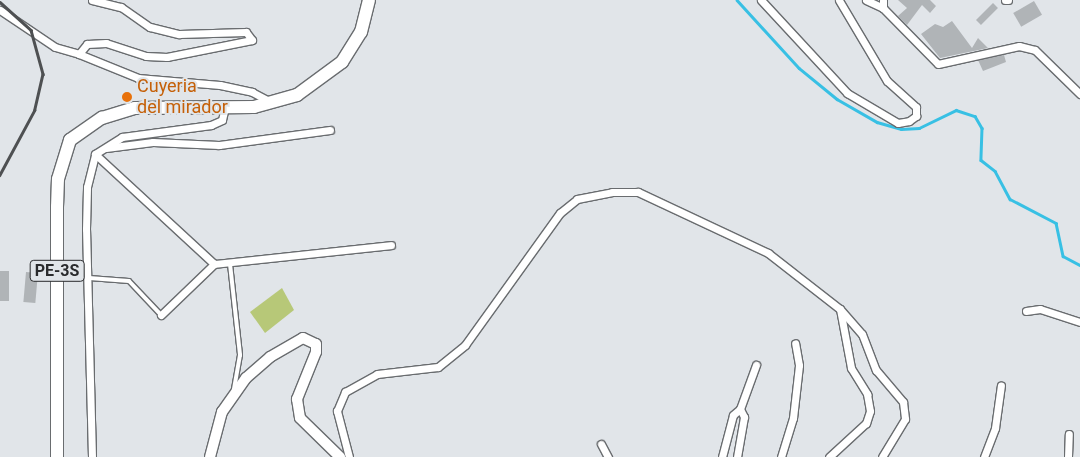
<!DOCTYPE html>
<style>
body{margin:0}
#map{position:relative;width:1080px;height:457px;overflow:hidden;background:#e1e5e9;font-family:Roboto,sans-serif}
div>[style]{position:absolute}
.green>*{inset:0;background:#b7c878}
.stream>*{height:2.5px;margin:-1.25px;padding:0 1.25px;transform-origin:1.25px;border-radius:1.25px;background:#38c0e4}
.building>*{inset:0;background:#b0b4b7;transform-origin:0 0}
.roads{filter:drop-shadow(1px 0 #696c6f) drop-shadow(-1px 0 #696c6f) drop-shadow(0 1px #696c6f) drop-shadow(0 -1px #696c6f)}
.lane>*{height:4px;margin:-2px;padding:0 2px;transform-origin:2px;border-radius:2px;background:#fff}
.street>*{height:7px;margin:-3.5px;padding:0 3.5px;transform-origin:3.5px;border-radius:3.5px;background:#fff}
.secondary>*{height:10px;margin:-5px;padding:0 5px;transform-origin:5px;border-radius:5px;background:#fff}
.highway>*{height:12px;margin:-6px;padding:0 6px;transform-origin:6px;border-radius:6px;background:#fff}
.rail>*{height:2.5px;margin:-1.25px;padding:0 1.25px;transform-origin:1.25px;border-radius:1.25px;background:#4e5052}
.dots>*{width:14px;height:14px;translate:-50% -50%;box-sizing:border-box;border:2px solid #e1e5e9;border-radius:50%}
span{translate:-50% -50%;white-space:nowrap;text-align:center;line-height:1.15;-webkit-text-stroke:4px #e1e5e9;paint-order:stroke}
.shield-label span{padding:1px 4px;background:#e1e5e9;border:1px solid;border-radius:4px;-webkit-text-stroke-width:0}
.shield-label{font-size:16px;color:#2a2b2d;font-weight:700}
.food-label{font-size:18px;color:#c56008}
.left{translate:0 -50%;text-align:left}
</style>
<div id="map">
<div class="green">
<div style="clip-path:polygon(282px 288px,294px 310px,265px 333px,250px 312px)"></div>
</div>
<div class="stream">
<div style="left:737px;top:0;width:92px;rotate:47.6deg"></div>
<div style="left:799px;top:68px;width:49px;rotate:39.2deg"></div>
<div style="left:837px;top:99px;width:46px;rotate:29.9deg"></div>
<div style="left:877px;top:122px;width:25px;rotate:16deg"></div>
<div style="left:901px;top:129px;width:18px;rotate:-3deg"></div>
<div style="left:919px;top:128px;width:41px;rotate:-25.9deg"></div>
<div style="left:956px;top:110px;width:20px;rotate:18deg"></div>
<div style="left:975px;top:116px;width:14px;rotate:60deg"></div>
<div style="left:982px;top:128px;width:32px;rotate:92deg"></div>
<div style="left:981px;top:160px;width:18px;rotate:38deg"></div>
<div style="left:995px;top:171px;width:32px;rotate:62deg"></div>
<div style="left:1010px;top:199px;width:52px;rotate:27.6deg"></div>
<div style="left:1056px;top:223px;width:34px;rotate:78deg"></div>
<div style="left:1063px;top:256px;width:19px;rotate:28deg"></div>
</div>
<div class="building">
<div style="clip-path:polygon(898px 0,930px 0,936px 6px,930px 13px,922px 5px,907px 25px,898px 16px,907px 8px)"></div>
<div style="left:1034px;top:1px;width:16px;height:24px;rotate:60deg"></div>
<div style="left:993px;top:3px;width:7px;height:24px;rotate:45deg"></div>
<div style="clip-path:polygon(952px 21px,972px 48px,978px 38px,988px 48px,940px 58px,921px 34px,935px 24px,943px 27px)"></div>
<div style="clip-path:polygon(1004px 55px,1006px 62px,983px 71px,978px 60px)"></div>
<div style="left:0;top:271px;width:9px;height:30px"></div>
<div style="left:26px;top:272px;width:12px;height:30px;rotate:5deg"></div>
</div>
<div class="roads">
<div class="lane">
<div style="left:230px;top:264px;width:92px;rotate:83.7deg"></div>
<div style="left:240px;top:355px;width:36px;rotate:100deg"></div>
<div style="left:89px;top:278px;width:40px;rotate:4.3deg"></div>
<div style="left:129px;top:281px;width:47px;rotate:46.7deg"></div>
</div>
<div class="street">
<div style="left:92px;top:0;width:30px;rotate:14deg"></div>
<div style="left:121px;top:7px;width:35px;rotate:35deg"></div>
<div style="left:150px;top:27px;width:30px;rotate:14deg"></div>
<div style="left:179px;top:34px;width:67px;rotate:-1.7deg"></div>
<div style="left:246px;top:32px;width:10px;rotate:53deg"></div>
<div style="left:252px;top:40px;width:87px;rotate:168.7deg"></div>
<div style="left:167px;top:57px;width:21px;rotate:-177deg"></div>
<div style="left:146px;top:56px;width:42px;rotate:-162deg"></div>
<div style="left:106px;top:43px;width:19px;rotate:177deg"></div>
<div style="left:87px;top:44px;width:13px;rotate:129deg"></div>
<div style="left:79px;top:54px;width:64px;rotate:22.1deg"></div>
<div style="left:138px;top:78px;width:82px;rotate:4.9deg"></div>
<div style="left:220px;top:85px;width:33px;rotate:12deg"></div>
<div style="left:252px;top:92px;width:21px;rotate:28deg"></div>
<div style="left:761px;top:0;width:127px;rotate:47.2deg"></div>
<div style="left:847px;top:93px;width:59px;rotate:30.5deg"></div>
<div style="left:898px;top:123px;width:11px;rotate:-10deg"></div>
<div style="left:909px;top:121px;width:9px;rotate:-36deg"></div>
<div style="left:916px;top:116px;width:9px;rotate:-90deg"></div>
<div style="left:916px;top:107px;width:39px;rotate:-138deg"></div>
<div style="left:887px;top:81px;width:94px;rotate:-120.7deg"></div>
<div style="left:866px;top:0;width:19px;rotate:25deg"></div>
<div style="left:883px;top:8px;width:8px;rotate:-90deg"></div>
<div style="left:1005px;top:0;width:3px"></div>
<div style="left:883px;top:8px;width:78px;rotate:45.5deg"></div>
<div style="left:938px;top:64px;width:83px;rotate:-12.5deg"></div>
<div style="left:1019px;top:46px;width:16px;rotate:14deg"></div>
<div style="left:1035px;top:50px;width:63px;rotate:44.4deg"></div>
<div style="left:0;top:10px;width:66px;rotate:33.9deg"></div>
<div style="left:55px;top:47px;width:25px;rotate:16deg"></div>
<div style="left:106px;top:148px;width:47px;rotate:-7.3deg"></div>
<div style="left:153px;top:142px;width:66px;rotate:2.6deg"></div>
<div style="left:219px;top:145px;width:112px;rotate:-7.7deg"></div>
<div style="left:95px;top:154px;width:162px;rotate:42.7deg"></div>
<div style="left:840px;top:309px;width:33px;rotate:49deg"></div>
<div style="left:862px;top:334px;width:39px;rotate:69deg"></div>
<div style="left:876px;top:370px;width:42px;rotate:49.8deg"></div>
<div style="left:903px;top:402px;width:17px;rotate:83deg"></div>
<div style="left:905px;top:419px;width:44px;rotate:121.2deg"></div>
<div style="left:1026px;top:311px;width:14px;rotate:-8deg"></div>
<div style="left:1040px;top:309px;width:42px;rotate:18deg"></div>
<div style="left:161px;top:315px;width:74px;rotate:-43.9deg"></div>
<div style="left:214px;top:264px;width:178px;rotate:-6.1deg"></div>
<div style="left:740px;top:409px;width:47px;rotate:-70deg"></div>
<div style="left:601px;top:444px;width:15px;rotate:62deg"></div>
<div style="left:92px;top:457px;width:228px;rotate:-91.5deg"></div>
<div style="left:86px;top:229px;width:42px;rotate:-88.6deg"></div>
<div style="left:87px;top:187px;width:34px;rotate:-76deg"></div>
<div style="left:95px;top:154px;width:32px;rotate:-32deg"></div>
<div style="left:122px;top:137px;width:90px;rotate:-7.7deg"></div>
<div style="left:211px;top:125px;width:12px;rotate:-24deg"></div>
<div style="left:222px;top:120px;width:13px;rotate:-77deg"></div>
<div style="left:349px;top:457px;width:48px;rotate:-104.6deg"></div>
<div style="left:337px;top:411px;width:21px;rotate:-67deg"></div>
<div style="left:345px;top:392px;width:37px;rotate:-29deg"></div>
<div style="left:377px;top:374px;width:61px;rotate:-6.5deg"></div>
<div style="left:438px;top:367px;width:35px;rotate:-39deg"></div>
<div style="left:465px;top:345px;width:163px;rotate:-54.3deg"></div>
<div style="left:560px;top:213px;width:22px;rotate:-39deg"></div>
<div style="left:577px;top:199px;width:36px;rotate:-11deg"></div>
<div style="left:612px;top:192px;width:26px"></div>
<div style="left:638px;top:192px;width:144px;rotate:25.1deg"></div>
<div style="left:768px;top:253px;width:91px;rotate:37.9deg"></div>
<div style="left:840px;top:309px;width:60px;rotate:79.4deg"></div>
<div style="left:851px;top:368px;width:31px;rotate:58deg"></div>
<div style="left:867px;top:394px;width:17px;rotate:80deg"></div>
<div style="left:870px;top:411px;width:13px;rotate:108deg"></div>
<div style="left:866px;top:423px;width:50px;rotate:137.4deg"></div>
<div style="left:722px;top:457px;width:43px;rotate:-75.3deg"></div>
<div style="left:733px;top:415px;width:9px;rotate:-41deg"></div>
<div style="left:740px;top:409px;width:9px;rotate:63deg"></div>
<div style="left:744px;top:417px;width:41px;rotate:99.9deg"></div>
<div style="left:781px;top:457px;width:41px;rotate:-72.9deg"></div>
<div style="left:793px;top:418px;width:53px;rotate:-83.5deg"></div>
<div style="left:799px;top:365px;width:22px;rotate:-100deg"></div>
<div style="left:984px;top:457px;width:31px;rotate:-69deg"></div>
<div style="left:995px;top:428px;width:43px;rotate:-82.1deg"></div>
<div style="left:1068px;top:457px;width:23px;rotate:-88deg"></div>
</div>
<div class="secondary">
<div style="left:210px;top:457px;width:47px;rotate:-75.1deg"></div>
<div style="left:222px;top:412px;width:42px;rotate:-54.8deg"></div>
<div style="left:246px;top:378px;width:32px;rotate:-41deg"></div>
<div style="left:270px;top:357px;width:38px;rotate:-30deg"></div>
<div style="left:303px;top:338px;width:14px;rotate:25deg"></div>
<div style="left:316px;top:344px;width:8px;rotate:90deg"></div>
<div style="left:316px;top:352px;width:51px;rotate:112deg"></div>
<div style="left:297px;top:399px;width:19px;rotate:81deg"></div>
<div style="left:300px;top:418px;width:56px;rotate:44.3deg"></div>
</div>
<div class="highway">
<div style="left:57px;top:457px;width:250px;rotate:-90deg"></div>
<div style="left:57px;top:207px;width:28px;rotate:-88deg"></div>
<div style="left:58px;top:179px;width:41px;rotate:-72.9deg"></div>
<div style="left:70px;top:140px;width:39px;rotate:-35deg"></div>
<div style="left:102px;top:118px;width:34px;rotate:-17deg"></div>
<div style="left:135px;top:108px;width:119px;rotate:-0.5deg"></div>
<div style="left:254px;top:107px;width:45px;rotate:-15.6deg"></div>
<div style="left:297px;top:95px;width:56px;rotate:-36.3deg"></div>
<div style="left:342px;top:62px;width:36px;rotate:-58deg"></div>
<div style="left:361px;top:32px;width:33px;rotate:-76deg"></div>
</div>
</div>
<div class="rail">
<div style="left:0;top:2px;width:42px;rotate:42.1deg"></div>
<div style="left:31px;top:30px;width:46px;rotate:74.7deg"></div>
<div style="left:43px;top:74px;width:37px;rotate:103deg"></div>
<div style="left:35px;top:110px;width:74px;rotate:118.3deg"></div>
</div>
<div class="dots">
<div style="left:127px;top:97px;background:#e8710a"></div>
</div>
<div class="shield-label">
<span style="left:57px;top:271px">PE-3S</span>
</div>
<div class="food-label">
<span class="left" style="left:137px;top:97px">Cuyeria<br>del mirador</span>
</div>
</div>
